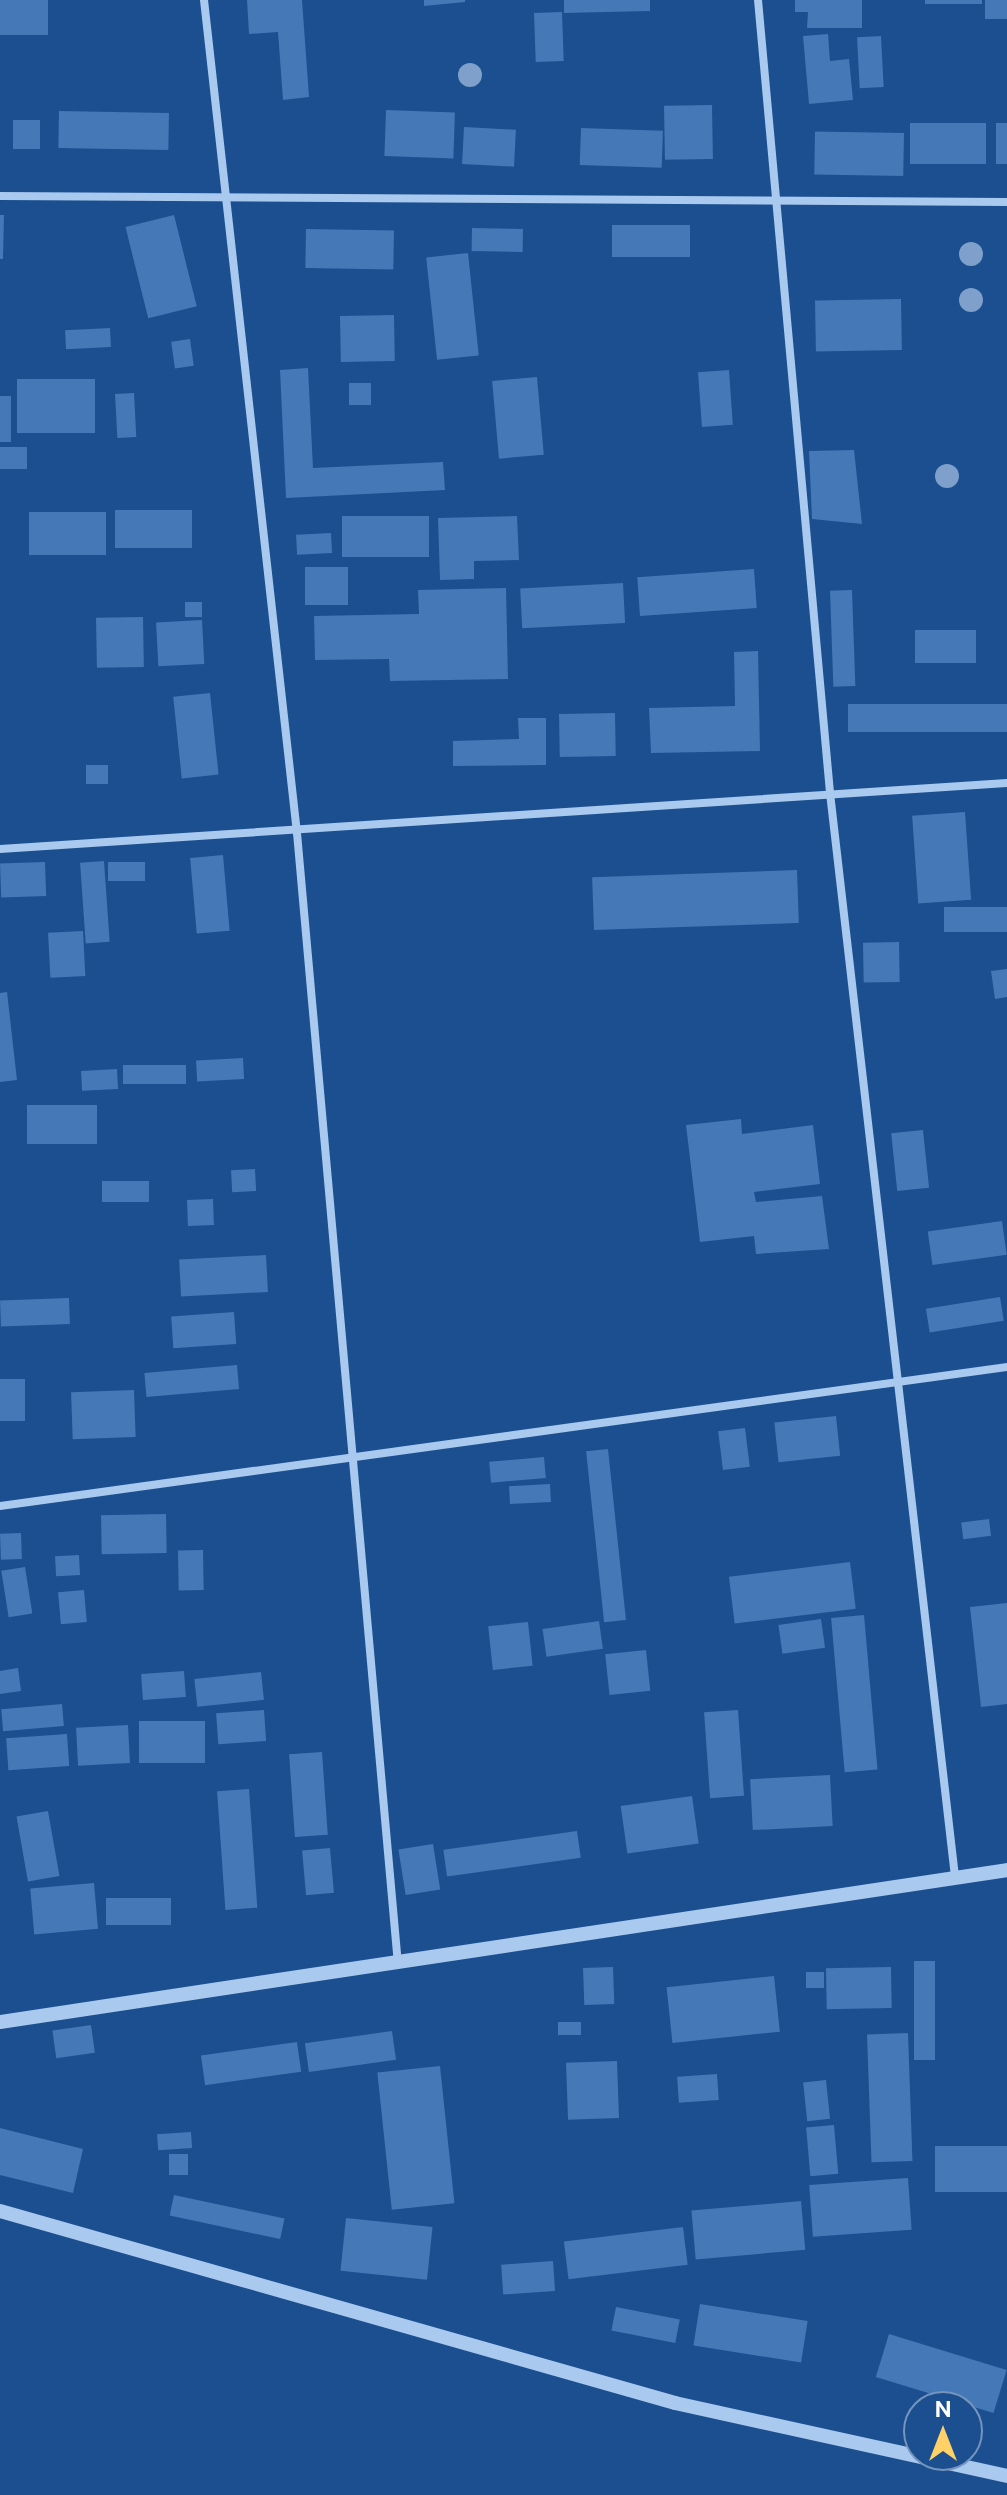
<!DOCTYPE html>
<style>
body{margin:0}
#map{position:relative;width:1007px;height:2495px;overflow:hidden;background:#1b4f8f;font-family:"Public Sans",sans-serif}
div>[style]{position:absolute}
.building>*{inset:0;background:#4478b7;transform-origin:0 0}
.minor>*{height:8px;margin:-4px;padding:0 4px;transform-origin:4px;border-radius:4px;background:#a9c9ee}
.tertiary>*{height:14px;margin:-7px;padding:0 7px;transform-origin:7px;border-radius:7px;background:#a9c9ee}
.trees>*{width:24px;height:24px;margin:-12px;border-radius:50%;background:#7ea0ca}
span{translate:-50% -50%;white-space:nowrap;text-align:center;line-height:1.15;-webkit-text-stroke:6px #1b4f8f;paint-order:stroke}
.north{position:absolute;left:903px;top:2391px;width:80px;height:80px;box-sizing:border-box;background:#1b4f8f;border:2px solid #7695bc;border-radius:50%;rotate:0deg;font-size:22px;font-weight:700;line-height:32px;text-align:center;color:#fff}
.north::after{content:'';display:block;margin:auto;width:28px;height:36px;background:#ffd166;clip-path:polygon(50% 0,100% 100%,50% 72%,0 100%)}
</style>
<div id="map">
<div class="building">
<div style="left:0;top:0;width:48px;height:35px"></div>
<div style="clip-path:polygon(247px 0,302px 0,309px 97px,283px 100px,278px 32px,249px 34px)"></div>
<div style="clip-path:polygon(424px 0,465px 0,465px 2px,424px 6px)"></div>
<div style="clip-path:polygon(564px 0,650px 0,650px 11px,564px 13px)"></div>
<div style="clip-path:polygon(795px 0,862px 0,862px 28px,807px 28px,808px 12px,795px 12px)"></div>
<div style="left:925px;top:0;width:57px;height:4px"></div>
<div style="left:985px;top:0;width:22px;height:19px"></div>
<div style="left:562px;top:12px;width:49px;height:28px;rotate:88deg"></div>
<div style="clip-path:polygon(828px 34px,830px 61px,849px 59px,853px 100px,809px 104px,803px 36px)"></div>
<div style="left:881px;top:36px;width:51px;height:24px;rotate:87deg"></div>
<div style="left:712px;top:105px;width:54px;height:48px;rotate:89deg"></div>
<div style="left:386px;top:110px;width:69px;height:46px;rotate:2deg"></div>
<div style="left:59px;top:111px;width:110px;height:37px;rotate:1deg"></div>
<div style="left:13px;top:120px;width:27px;height:29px"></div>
<div style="left:910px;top:123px;width:76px;height:41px"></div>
<div style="left:996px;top:123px;width:11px;height:41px"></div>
<div style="left:464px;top:127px;width:52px;height:37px;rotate:3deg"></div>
<div style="left:581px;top:128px;width:82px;height:37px;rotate:2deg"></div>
<div style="left:904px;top:133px;width:43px;height:89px;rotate:91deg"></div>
<div style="clip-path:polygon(0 215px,4px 215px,3px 259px,0 259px)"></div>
<div style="left:174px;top:215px;width:94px;height:50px;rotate:76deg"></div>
<div style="left:612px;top:225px;width:78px;height:32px"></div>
<div style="left:472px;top:228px;width:51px;height:23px;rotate:1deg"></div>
<div style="left:306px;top:229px;width:88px;height:39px;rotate:1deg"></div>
<div style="left:468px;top:253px;width:103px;height:42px;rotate:84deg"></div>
<div style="left:901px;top:299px;width:51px;height:86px;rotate:89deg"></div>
<div style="left:394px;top:315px;width:46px;height:54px;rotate:89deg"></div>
<div style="left:110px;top:328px;width:19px;height:45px;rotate:87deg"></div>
<div style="left:190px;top:339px;width:27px;height:19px;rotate:82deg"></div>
<div style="clip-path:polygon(308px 368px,313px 468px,443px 462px,445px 490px,286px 498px,280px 370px)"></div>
<div style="left:729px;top:370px;width:55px;height:31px;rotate:86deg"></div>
<div style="left:537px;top:377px;width:78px;height:45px;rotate:85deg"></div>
<div style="left:95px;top:379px;width:54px;height:78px;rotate:90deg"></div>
<div style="left:349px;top:383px;width:22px;height:22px"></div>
<div style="left:134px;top:393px;width:44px;height:19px;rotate:87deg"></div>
<div style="left:0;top:396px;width:11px;height:46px"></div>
<div style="left:0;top:447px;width:27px;height:22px"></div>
<div style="clip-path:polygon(854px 450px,862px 524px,812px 519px,809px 451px)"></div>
<div style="left:192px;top:510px;width:38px;height:77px;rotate:90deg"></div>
<div style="left:29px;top:512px;width:77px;height:43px"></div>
<div style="left:342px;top:516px;width:87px;height:41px"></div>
<div style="clip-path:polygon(517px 516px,519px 560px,474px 561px,474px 579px,440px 580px,438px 518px)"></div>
<div style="left:331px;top:533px;width:20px;height:35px;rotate:87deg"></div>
<div style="left:305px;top:567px;width:43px;height:38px"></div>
<div style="left:754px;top:569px;width:39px;height:117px;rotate:86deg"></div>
<div style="left:623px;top:583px;width:40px;height:103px;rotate:87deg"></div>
<div style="clip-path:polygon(506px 588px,508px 679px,390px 681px,389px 659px,315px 660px,314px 616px,419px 614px,418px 590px)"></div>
<div style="left:852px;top:590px;width:96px;height:22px;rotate:88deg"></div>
<div style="left:185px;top:602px;width:17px;height:15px"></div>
<div style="left:143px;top:617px;width:50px;height:47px;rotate:89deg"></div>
<div style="left:202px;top:620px;width:44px;height:46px;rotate:87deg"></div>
<div style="left:976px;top:630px;width:33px;height:61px;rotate:90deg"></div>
<div style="clip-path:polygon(758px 651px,760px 751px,651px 753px,649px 708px,735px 706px,734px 652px)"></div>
<div style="left:210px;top:693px;width:82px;height:37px;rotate:84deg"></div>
<div style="left:1007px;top:704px;width:28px;height:159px;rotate:90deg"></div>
<div style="left:615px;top:713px;width:43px;height:56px;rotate:89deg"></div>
<div style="clip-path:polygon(518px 718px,546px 718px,546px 765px,453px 766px,453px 741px,519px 739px)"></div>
<div style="left:86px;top:765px;width:22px;height:19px"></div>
<div style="left:965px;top:812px;width:88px;height:53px;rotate:86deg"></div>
<div style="left:223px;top:855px;width:76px;height:33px;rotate:85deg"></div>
<div style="left:104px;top:861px;width:81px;height:24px;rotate:86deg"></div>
<div style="left:45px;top:862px;width:34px;height:45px;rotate:88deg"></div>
<div style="left:108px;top:862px;width:37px;height:19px"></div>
<div style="left:797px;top:870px;width:53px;height:205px;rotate:88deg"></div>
<div style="left:1007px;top:907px;width:25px;height:63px;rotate:90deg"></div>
<div style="left:83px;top:931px;width:45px;height:35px;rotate:87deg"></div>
<div style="left:899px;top:942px;width:40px;height:36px;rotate:89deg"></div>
<div style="clip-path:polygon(1007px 969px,1007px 997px,995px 999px,991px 971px)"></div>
<div style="clip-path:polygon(7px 992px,17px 1080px,0 1082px,0 993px)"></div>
<div style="left:243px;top:1058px;width:21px;height:47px;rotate:87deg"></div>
<div style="left:186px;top:1065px;width:19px;height:63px;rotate:90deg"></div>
<div style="left:117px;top:1069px;width:20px;height:36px;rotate:87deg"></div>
<div style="left:27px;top:1105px;width:70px;height:39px"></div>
<div style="clip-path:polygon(741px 1119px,742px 1134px,813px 1125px,820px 1184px,754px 1192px,756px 1202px,822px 1196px,829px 1249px,756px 1254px,754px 1236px,700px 1242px,686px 1125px)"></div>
<div style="left:923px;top:1130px;width:58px;height:32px;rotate:84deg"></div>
<div style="left:255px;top:1169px;width:22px;height:24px;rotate:87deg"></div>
<div style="left:149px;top:1181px;width:21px;height:47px;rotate:90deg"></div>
<div style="left:213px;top:1199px;width:26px;height:26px;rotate:88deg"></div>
<div style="left:1002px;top:1221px;width:34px;height:75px;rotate:82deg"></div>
<div style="left:266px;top:1255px;width:37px;height:87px;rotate:87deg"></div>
<div style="left:1000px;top:1297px;width:24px;height:75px;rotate:81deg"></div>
<div style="left:69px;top:1298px;width:26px;height:69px;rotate:88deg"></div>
<div style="left:234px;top:1312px;width:32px;height:63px;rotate:86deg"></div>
<div style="left:237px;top:1365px;width:24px;height:93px;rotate:85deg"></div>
<div style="left:0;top:1379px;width:25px;height:42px"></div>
<div style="left:134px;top:1390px;width:47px;height:63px;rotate:88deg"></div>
<div style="left:836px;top:1416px;width:40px;height:62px;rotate:84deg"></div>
<div style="left:745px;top:1428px;width:39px;height:27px;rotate:83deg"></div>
<div style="left:608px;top:1449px;width:172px;height:22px;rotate:84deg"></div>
<div style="left:544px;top:1457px;width:21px;height:55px;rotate:85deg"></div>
<div style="left:550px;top:1484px;width:18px;height:41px;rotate:87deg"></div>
<div style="left:166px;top:1514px;width:39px;height:65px;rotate:89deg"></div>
<div style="left:989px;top:1519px;width:17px;height:28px;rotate:83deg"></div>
<div style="left:21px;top:1533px;width:26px;height:21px;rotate:88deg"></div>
<div style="left:203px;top:1550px;width:40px;height:25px;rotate:89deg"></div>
<div style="left:79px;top:1555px;width:20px;height:24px;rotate:87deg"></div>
<div style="left:850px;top:1562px;width:47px;height:122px;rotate:83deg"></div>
<div style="left:25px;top:1567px;width:47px;height:24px;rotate:81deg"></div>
<div style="left:84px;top:1590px;width:32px;height:26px;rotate:85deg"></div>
<div style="clip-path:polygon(1007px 1603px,1007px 1704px,981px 1707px,970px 1607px)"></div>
<div style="left:864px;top:1615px;width:155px;height:33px;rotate:85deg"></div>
<div style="left:821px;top:1619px;width:29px;height:43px;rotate:82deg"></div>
<div style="left:599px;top:1621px;width:28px;height:57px;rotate:82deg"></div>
<div style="left:528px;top:1622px;width:44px;height:40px;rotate:84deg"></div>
<div style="left:646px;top:1650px;width:41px;height:41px;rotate:84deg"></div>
<div style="clip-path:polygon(18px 1668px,21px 1691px,0 1694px,0 1671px)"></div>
<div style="left:184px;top:1671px;width:26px;height:43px;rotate:86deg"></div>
<div style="left:261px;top:1672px;width:28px;height:67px;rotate:84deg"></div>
<div style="left:62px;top:1704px;width:22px;height:61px;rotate:85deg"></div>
<div style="left:264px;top:1710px;width:31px;height:48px;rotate:86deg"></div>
<div style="left:738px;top:1710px;width:86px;height:34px;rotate:86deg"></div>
<div style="left:139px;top:1721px;width:66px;height:42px"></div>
<div style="left:128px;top:1725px;width:38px;height:52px;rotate:87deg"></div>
<div style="left:67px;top:1734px;width:32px;height:61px;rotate:86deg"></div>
<div style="left:322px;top:1752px;width:83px;height:33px;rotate:86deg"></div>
<div style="left:830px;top:1775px;width:51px;height:80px;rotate:87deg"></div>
<div style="left:249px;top:1789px;width:119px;height:32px;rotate:86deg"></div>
<div style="left:692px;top:1796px;width:48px;height:72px;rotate:82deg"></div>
<div style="left:48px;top:1811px;width:66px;height:32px;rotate:80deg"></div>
<div style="left:577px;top:1831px;width:27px;height:135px;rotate:82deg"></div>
<div style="left:433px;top:1844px;width:46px;height:35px;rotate:81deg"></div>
<div style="left:330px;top:1848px;width:45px;height:28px;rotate:85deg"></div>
<div style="left:94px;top:1883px;width:46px;height:64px;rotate:85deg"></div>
<div style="left:106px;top:1898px;width:65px;height:27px"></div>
<div style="left:914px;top:1961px;width:21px;height:99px"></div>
<div style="left:613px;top:1967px;width:37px;height:30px;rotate:88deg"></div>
<div style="left:891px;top:1967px;width:41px;height:65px;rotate:89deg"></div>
<div style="left:806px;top:1972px;width:18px;height:16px"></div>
<div style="left:774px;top:1976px;width:56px;height:108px;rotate:84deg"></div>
<div style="left:558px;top:2022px;width:23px;height:13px"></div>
<div style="left:91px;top:2025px;width:28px;height:39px;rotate:82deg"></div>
<div style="left:392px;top:2031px;width:29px;height:88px;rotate:82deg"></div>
<div style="left:908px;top:2033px;width:128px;height:41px;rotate:88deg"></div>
<div style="left:297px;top:2042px;width:30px;height:97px;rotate:82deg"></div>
<div style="left:617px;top:2061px;width:57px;height:51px;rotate:88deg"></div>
<div style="left:440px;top:2066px;width:138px;height:63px;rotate:84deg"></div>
<div style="left:717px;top:2074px;width:26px;height:40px;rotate:86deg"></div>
<div style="left:826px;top:2080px;width:39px;height:23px;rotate:84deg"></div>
<div style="left:834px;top:2125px;width:49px;height:28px;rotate:85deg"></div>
<div style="clip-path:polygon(0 2128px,83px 2149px,73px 2193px,0 2175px)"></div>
<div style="left:191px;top:2132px;width:16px;height:34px;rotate:86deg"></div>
<div style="left:1007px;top:2146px;width:46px;height:72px;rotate:90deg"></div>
<div style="left:169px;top:2154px;width:19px;height:21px"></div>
<div style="left:908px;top:2178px;width:52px;height:99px;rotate:86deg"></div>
<div style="left:174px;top:2195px;width:113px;height:21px;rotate:12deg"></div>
<div style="left:801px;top:2201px;width:49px;height:110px;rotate:85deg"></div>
<div style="left:346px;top:2218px;width:87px;height:53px;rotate:6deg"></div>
<div style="left:683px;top:2227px;width:38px;height:120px;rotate:83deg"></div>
<div style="left:553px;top:2261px;width:30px;height:52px;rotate:86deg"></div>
<div style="left:700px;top:2304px;width:109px;height:42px;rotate:9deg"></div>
<div style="left:616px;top:2307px;width:65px;height:24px;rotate:11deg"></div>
<div style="left:889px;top:2334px;width:123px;height:45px;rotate:17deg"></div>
</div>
<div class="minor">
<div style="left:204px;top:0;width:838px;rotate:83.63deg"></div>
<div style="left:297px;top:833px;width:1136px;rotate:84.9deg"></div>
<div style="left:758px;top:0;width:796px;rotate:84.81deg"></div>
<div style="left:830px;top:793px;width:1090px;rotate:83.42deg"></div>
<div style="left:0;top:196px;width:1007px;rotate:0.34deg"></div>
<div style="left:0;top:849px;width:1009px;rotate:-3.75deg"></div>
<div style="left:0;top:1506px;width:1017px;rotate:-7.86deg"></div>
</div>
<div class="tertiary">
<div style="left:0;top:2022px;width:1018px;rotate:-8.58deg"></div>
<div style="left:0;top:2211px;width:702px;rotate:15.88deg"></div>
<div style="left:675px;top:2403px;width:340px;rotate:12.4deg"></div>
</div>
<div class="trees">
<div style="left:470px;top:75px"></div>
<div style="left:971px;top:254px"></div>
<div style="left:971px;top:300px"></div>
<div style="left:947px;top:476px"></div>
</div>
<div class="north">N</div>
</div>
